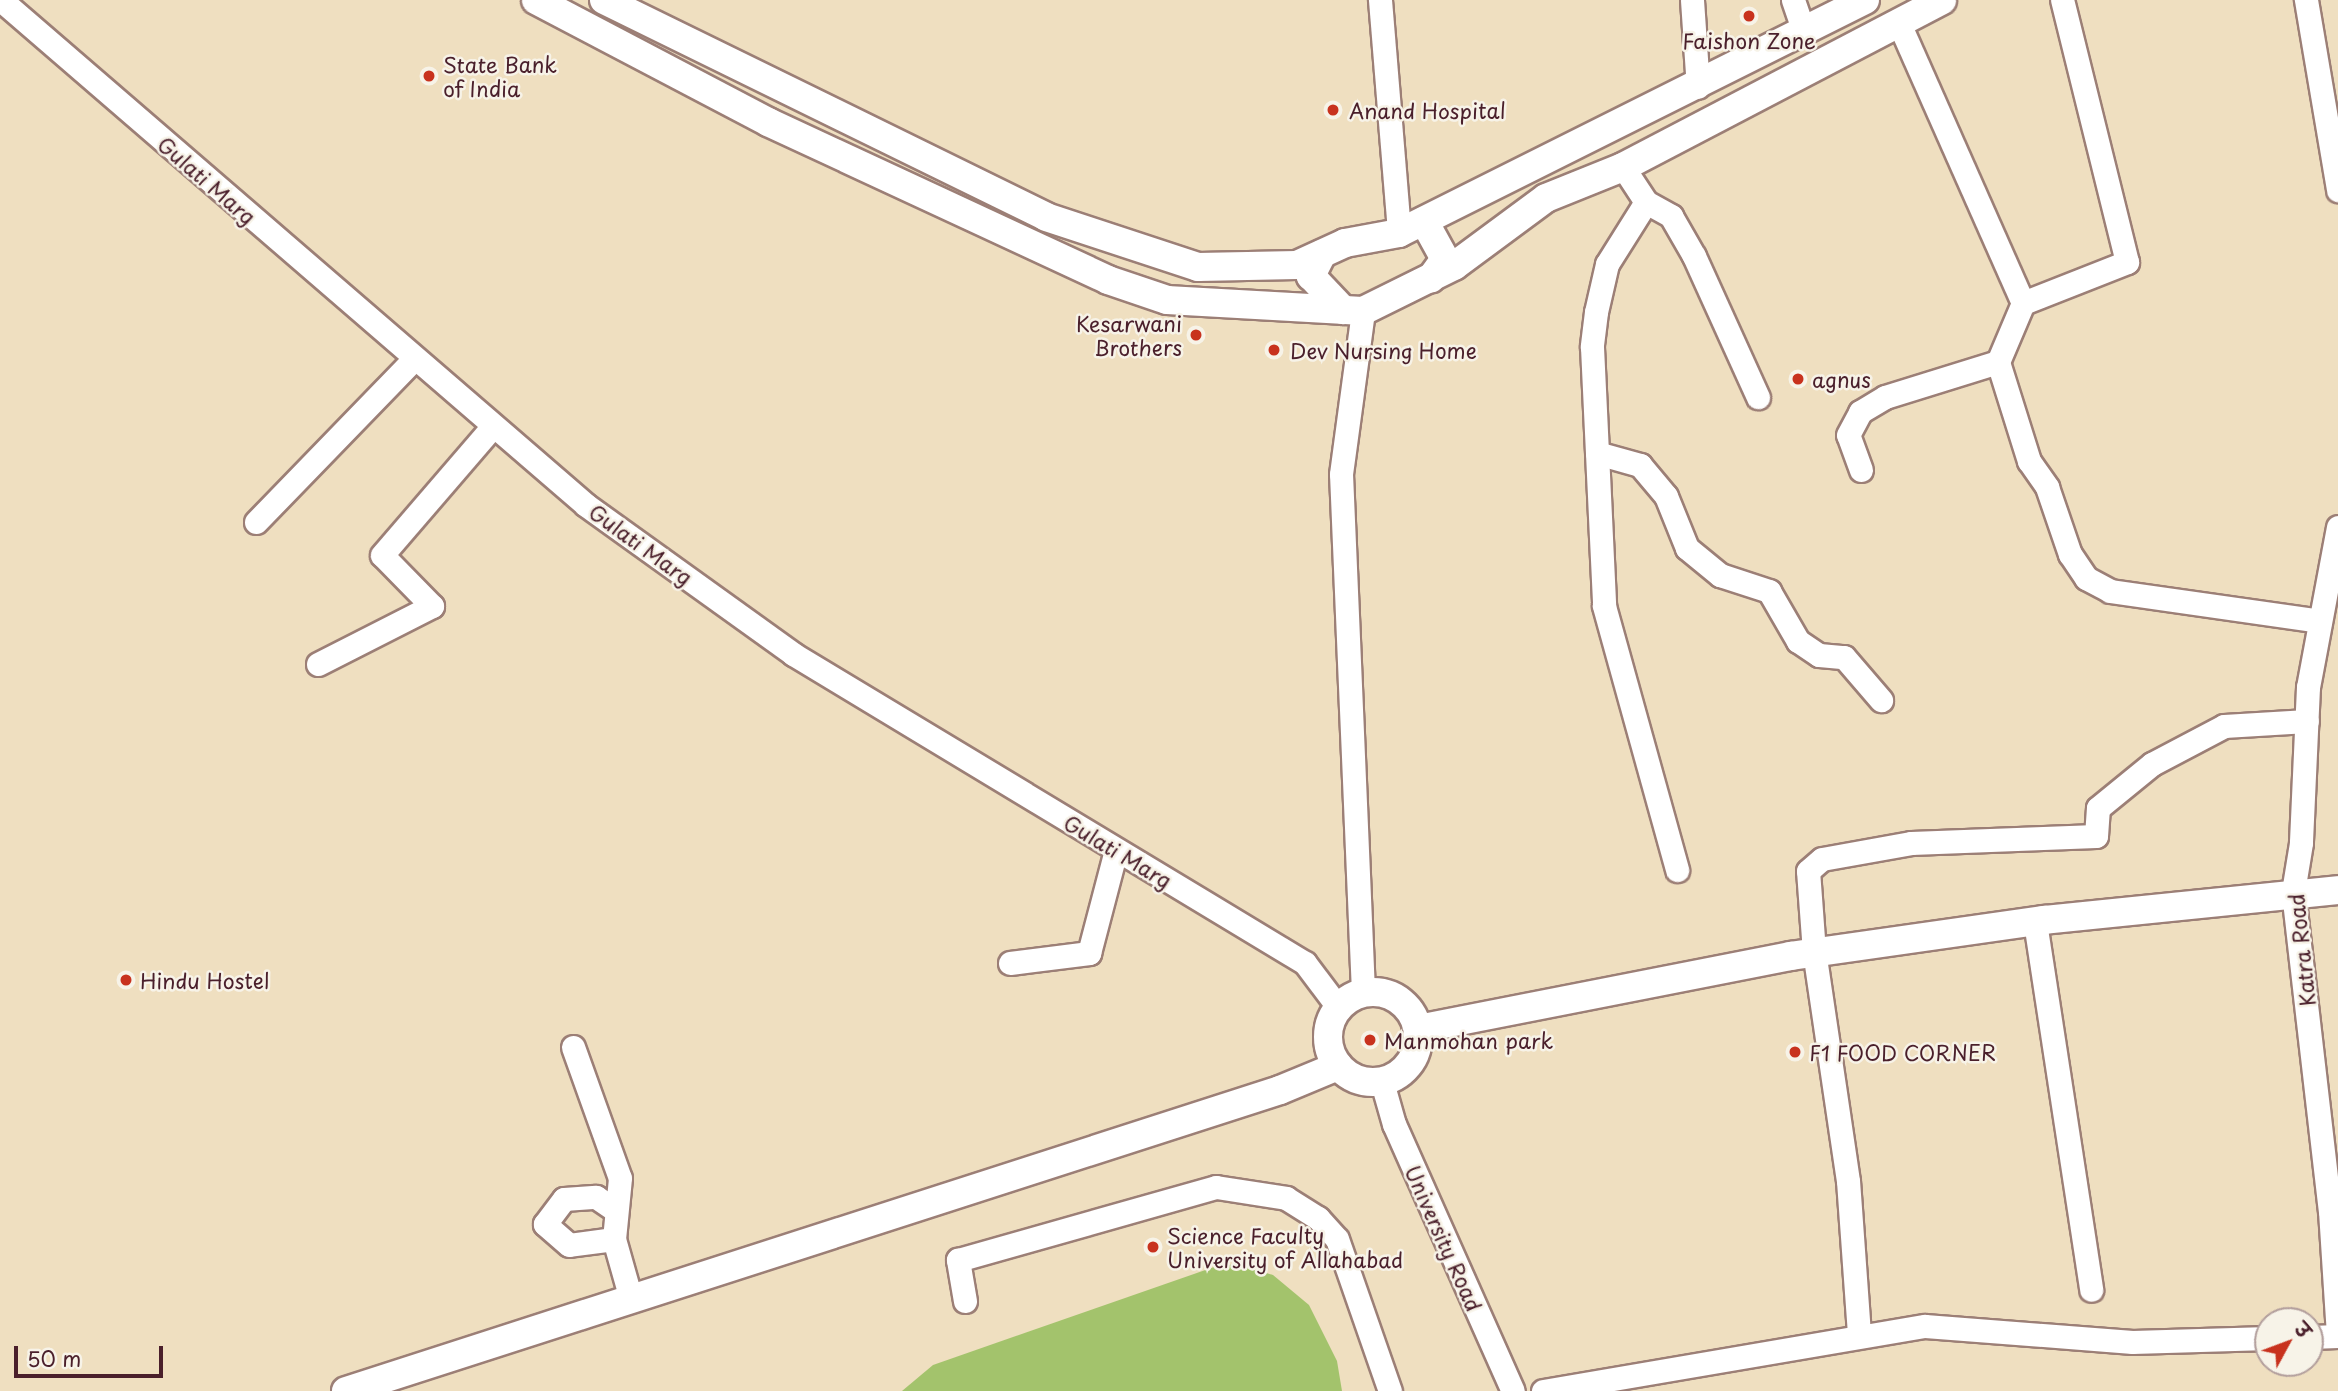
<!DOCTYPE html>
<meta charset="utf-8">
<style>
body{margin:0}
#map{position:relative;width:2338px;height:1391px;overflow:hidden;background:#efdfc0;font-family:"Playpen Sans","Playpen Sans Deva",sans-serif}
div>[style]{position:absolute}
.green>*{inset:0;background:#a3c36c}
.roads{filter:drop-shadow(2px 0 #9c7f76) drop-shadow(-2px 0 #9c7f76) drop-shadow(0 2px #9c7f76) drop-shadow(0 -2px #9c7f76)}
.minor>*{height:23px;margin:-11.5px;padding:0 11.5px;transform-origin:11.5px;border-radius:11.5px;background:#fff}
.major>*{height:28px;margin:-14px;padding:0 14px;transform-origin:14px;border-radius:14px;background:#fff}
.major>.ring{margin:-14px;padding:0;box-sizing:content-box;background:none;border:28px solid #fff;border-radius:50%}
.dots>*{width:19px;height:19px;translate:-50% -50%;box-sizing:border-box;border:4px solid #f7f3e8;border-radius:50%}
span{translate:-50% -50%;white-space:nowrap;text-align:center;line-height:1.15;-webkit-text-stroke:5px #f7f3e8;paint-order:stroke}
.poi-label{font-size:21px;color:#4a1f2b}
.left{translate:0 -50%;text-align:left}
.right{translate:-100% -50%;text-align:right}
.street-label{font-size:21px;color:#4a1f2b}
.north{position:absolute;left:2254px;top:1307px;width:70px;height:70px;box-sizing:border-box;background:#f7f3e8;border:2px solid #b29e9c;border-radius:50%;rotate:49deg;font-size:19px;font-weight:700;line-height:28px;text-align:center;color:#4a1f2b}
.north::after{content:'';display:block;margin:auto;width:24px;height:32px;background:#c8321e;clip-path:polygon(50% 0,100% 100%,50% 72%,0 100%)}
.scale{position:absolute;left:14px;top:1346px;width:149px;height:32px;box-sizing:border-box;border:4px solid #4a1f2b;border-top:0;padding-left:9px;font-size:21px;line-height:24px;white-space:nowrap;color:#4a1f2b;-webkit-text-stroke:5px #f7f3e8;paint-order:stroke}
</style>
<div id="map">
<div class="green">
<div style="clip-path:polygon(1236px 1264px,1273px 1275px,1309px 1305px,1337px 1361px,1342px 1391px,902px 1391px,933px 1365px,1214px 1267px)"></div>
</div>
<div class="roads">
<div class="minor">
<div style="left:1px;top:0;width:773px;rotate:40.8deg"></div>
<div style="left:586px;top:505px;width:255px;rotate:35.7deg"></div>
<div style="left:793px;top:654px;width:598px;rotate:31.11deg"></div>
<div style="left:1305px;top:963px;width:55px;rotate:53.1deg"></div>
<div style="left:1380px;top:0;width:234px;rotate:85.3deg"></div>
<div style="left:1692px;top:0;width:87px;rotate:86.1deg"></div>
<div style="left:1793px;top:0;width:34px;rotate:71deg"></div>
<div style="left:2306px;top:0;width:193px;rotate:80.4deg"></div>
<div style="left:1898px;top:21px;width:308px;rotate:66.1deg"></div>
<div style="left:2023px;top:303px;width:112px;rotate:-21.5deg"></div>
<div style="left:2127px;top:262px;width:270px;rotate:-103.9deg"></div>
<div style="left:1623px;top:167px;width:42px;rotate:56.7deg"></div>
<div style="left:1646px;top:202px;width:29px;rotate:29deg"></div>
<div style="left:1671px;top:216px;width:46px;rotate:60.1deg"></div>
<div style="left:1694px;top:256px;width:155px;rotate:65.6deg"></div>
<div style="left:1646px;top:202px;width:73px;rotate:122.2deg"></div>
<div style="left:1607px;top:264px;width:49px;rotate:102.9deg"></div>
<div style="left:1596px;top:312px;width:35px;rotate:97deg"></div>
<div style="left:1592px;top:347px;width:259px;rotate:87.3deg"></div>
<div style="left:1604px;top:606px;width:274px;rotate:74.5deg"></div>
<div style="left:2023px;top:303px;width:64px;rotate:113deg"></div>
<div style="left:1998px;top:362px;width:104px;rotate:72.6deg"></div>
<div style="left:2029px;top:461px;width:32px;rotate:55deg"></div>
<div style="left:2047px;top:487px;width:71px;rotate:71.1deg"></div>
<div style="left:2070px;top:554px;width:29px;rotate:56deg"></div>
<div style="left:2086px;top:578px;width:27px;rotate:28deg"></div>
<div style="left:2110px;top:591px;width:212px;rotate:8.1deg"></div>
<div style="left:1597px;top:453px;width:45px;rotate:15.6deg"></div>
<div style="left:1640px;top:465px;width:40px;rotate:50deg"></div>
<div style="left:1666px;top:496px;width:56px;rotate:68deg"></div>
<div style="left:1687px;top:548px;width:43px;rotate:39.3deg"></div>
<div style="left:1720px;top:575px;width:52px;rotate:18.1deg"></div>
<div style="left:1769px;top:591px;width:58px;rotate:59.9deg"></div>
<div style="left:1798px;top:641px;width:25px;rotate:34deg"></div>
<div style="left:1819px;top:655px;width:25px;rotate:5deg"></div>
<div style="left:1844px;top:657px;width:57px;rotate:49.3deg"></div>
<div style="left:1861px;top:470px;width:37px;rotate:-110deg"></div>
<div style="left:1848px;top:435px;width:26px;rotate:-62deg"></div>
<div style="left:1860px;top:412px;width:29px;rotate:-31deg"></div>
<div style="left:1885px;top:397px;width:118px;rotate:-17.2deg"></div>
<div style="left:256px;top:522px;width:228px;rotate:-45.9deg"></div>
<div style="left:2338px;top:527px;width:163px;rotate:100.6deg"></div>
<div style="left:2308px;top:687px;width:156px;rotate:92.6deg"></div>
<div style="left:2301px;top:843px;width:50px;rotate:99.3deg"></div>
<div style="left:2293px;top:892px;width:321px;rotate:83.4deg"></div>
<div style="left:2330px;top:1211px;width:123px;rotate:86.3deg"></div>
<div style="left:318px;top:664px;width:128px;rotate:-27deg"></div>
<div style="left:432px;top:606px;width:71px;rotate:-134.4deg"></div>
<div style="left:382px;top:555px;width:170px;rotate:-49.3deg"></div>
<div style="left:2035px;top:922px;width:372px;rotate:81.3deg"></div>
<div style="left:1010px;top:963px;width:80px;rotate:-7.2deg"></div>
<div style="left:1089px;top:953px;width:106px;rotate:-75.3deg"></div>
<div style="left:1363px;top:992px;width:518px;rotate:-92.43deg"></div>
<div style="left:1341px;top:474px;width:164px;rotate:-82.3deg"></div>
<div style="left:573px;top:1047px;width:139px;rotate:70.3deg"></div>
<div style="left:620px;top:1178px;width:61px;rotate:95.6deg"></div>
<div style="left:614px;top:1239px;width:62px;rotate:74.2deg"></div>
<div style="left:1382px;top:1082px;width:44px;rotate:74.1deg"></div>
<div style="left:1394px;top:1124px;width:292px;rotate:66deg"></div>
<div style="left:614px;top:1239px;width:45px;rotate:172.4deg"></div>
<div style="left:569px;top:1245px;width:32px;rotate:-139deg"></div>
<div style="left:545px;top:1224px;width:31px;rotate:-53deg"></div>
<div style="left:564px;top:1199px;width:32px;rotate:-4deg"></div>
<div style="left:596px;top:1197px;width:23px;rotate:34deg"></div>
<div style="left:965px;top:1301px;width:42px;rotate:-99.7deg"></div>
<div style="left:958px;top:1260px;width:268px;rotate:-15.8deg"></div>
<div style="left:1216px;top:1187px;width:71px;rotate:8.9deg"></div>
<div style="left:1286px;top:1198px;width:38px;rotate:32deg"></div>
<div style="left:1318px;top:1218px;width:28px;rotate:48deg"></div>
<div style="left:1337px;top:1239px;width:161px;rotate:70.8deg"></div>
<div style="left:1859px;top:1334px;width:153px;rotate:-94.1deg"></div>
<div style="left:1848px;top:1181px;width:232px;rotate:-98.4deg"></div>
<div style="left:1814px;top:952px;width:81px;rotate:-94.2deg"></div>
<div style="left:1808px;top:871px;width:18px;rotate:-41deg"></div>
<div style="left:1822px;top:859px;width:90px;rotate:-10.2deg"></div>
<div style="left:1911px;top:843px;width:185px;rotate:-2.2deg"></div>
<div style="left:2096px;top:836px;width:28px;rotate:-86deg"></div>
<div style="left:2098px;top:808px;width:70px;rotate:-39.2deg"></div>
<div style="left:2152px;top:764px;width:81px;rotate:-27.8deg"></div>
<div style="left:2224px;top:726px;width:83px;rotate:-3.4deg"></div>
<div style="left:2310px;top:1337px;width:28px;rotate:-2deg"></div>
<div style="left:1543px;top:1391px;width:387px;rotate:-9.7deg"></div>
<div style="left:1925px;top:1326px;width:208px;rotate:4.4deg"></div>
<div style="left:2132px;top:1342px;width:136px;rotate:-1.7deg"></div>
</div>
<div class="major">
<div style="left:536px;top:0;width:262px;rotate:27.7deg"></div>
<div style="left:768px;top:122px;width:375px;rotate:24.9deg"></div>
<div style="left:1108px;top:280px;width:62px;rotate:18.7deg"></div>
<div style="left:1167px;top:300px;width:196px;rotate:3.2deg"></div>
<div style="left:1363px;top:311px;width:102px;rotate:-26.3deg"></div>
<div style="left:1454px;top:266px;width:114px;rotate:-36.5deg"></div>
<div style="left:1546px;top:198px;width:83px;rotate:-21.9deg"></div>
<div style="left:1623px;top:167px;width:360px;rotate:-27.6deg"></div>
<div style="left:604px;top:0;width:492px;rotate:26.1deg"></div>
<div style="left:1046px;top:217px;width:160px;rotate:18.2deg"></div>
<div style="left:1198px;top:267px;width:99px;rotate:-1.2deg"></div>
<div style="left:1297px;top:265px;width:53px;rotate:-24.6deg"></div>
<div style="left:1345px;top:243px;width:55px;rotate:-10.5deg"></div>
<div style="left:1399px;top:233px;width:521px;rotate:-26.57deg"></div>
<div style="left:1424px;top:221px;width:43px;rotate:61.1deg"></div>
<div style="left:1445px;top:259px;width:24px;rotate:126deg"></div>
<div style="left:1322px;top:254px;width:25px;rotate:117deg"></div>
<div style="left:1311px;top:276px;width:47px;rotate:46.7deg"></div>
<div class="ring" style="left:1328px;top:992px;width:62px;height:62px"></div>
<div style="left:1418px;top:1029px;width:380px;rotate:-11.1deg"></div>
<div style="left:1791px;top:956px;width:256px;rotate:-8.1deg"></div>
<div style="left:2044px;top:920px;width:296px;rotate:-5.8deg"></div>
<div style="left:346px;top:1391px;width:981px;rotate:-17.86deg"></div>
<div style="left:1280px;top:1090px;width:63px;rotate:-22.5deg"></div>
</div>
</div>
<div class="dots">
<div style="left:1749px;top:16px;background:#c8321e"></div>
<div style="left:429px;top:76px;background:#c8321e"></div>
<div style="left:1333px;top:110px;background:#c8321e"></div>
<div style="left:1196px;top:335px;background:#c8321e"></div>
<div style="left:1274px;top:350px;background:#c8321e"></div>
<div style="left:1798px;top:379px;background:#c8321e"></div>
<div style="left:126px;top:980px;background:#c8321e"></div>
<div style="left:1370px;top:1040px;background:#c8321e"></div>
<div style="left:1795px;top:1052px;background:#c8321e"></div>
<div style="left:1153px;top:1247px;background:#c8321e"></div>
</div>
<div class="poi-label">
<span style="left:1749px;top:40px">Faishon Zone</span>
<span class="left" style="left:443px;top:76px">State Bank<br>of India</span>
<span class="left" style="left:1349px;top:110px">Anand Hospital</span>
<span class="right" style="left:1182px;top:335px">Kesarwani<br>Brothers</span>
<span class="left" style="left:1290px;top:350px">Dev Nursing Home</span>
<span class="left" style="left:1812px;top:379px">agnus</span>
<span class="left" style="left:140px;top:980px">Hindu Hostel</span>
<span class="left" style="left:1384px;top:1040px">Manmohan park</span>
<span class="left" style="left:1809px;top:1052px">F1 FOOD CORNER</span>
<span class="left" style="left:1167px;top:1247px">Science Faculty<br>University of Allahabad</span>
</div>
<div class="street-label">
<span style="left:207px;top:180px;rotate:41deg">Gulati Marg</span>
<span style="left:641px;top:544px;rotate:36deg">Gulati Marg</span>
<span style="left:1118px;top:851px;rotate:31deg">Gulati Marg</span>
<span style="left:2301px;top:950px;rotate:-96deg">Katra Road</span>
<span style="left:1444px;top:1238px;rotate:66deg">University Road</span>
</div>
<div class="north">उ</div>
<div class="scale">50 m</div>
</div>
